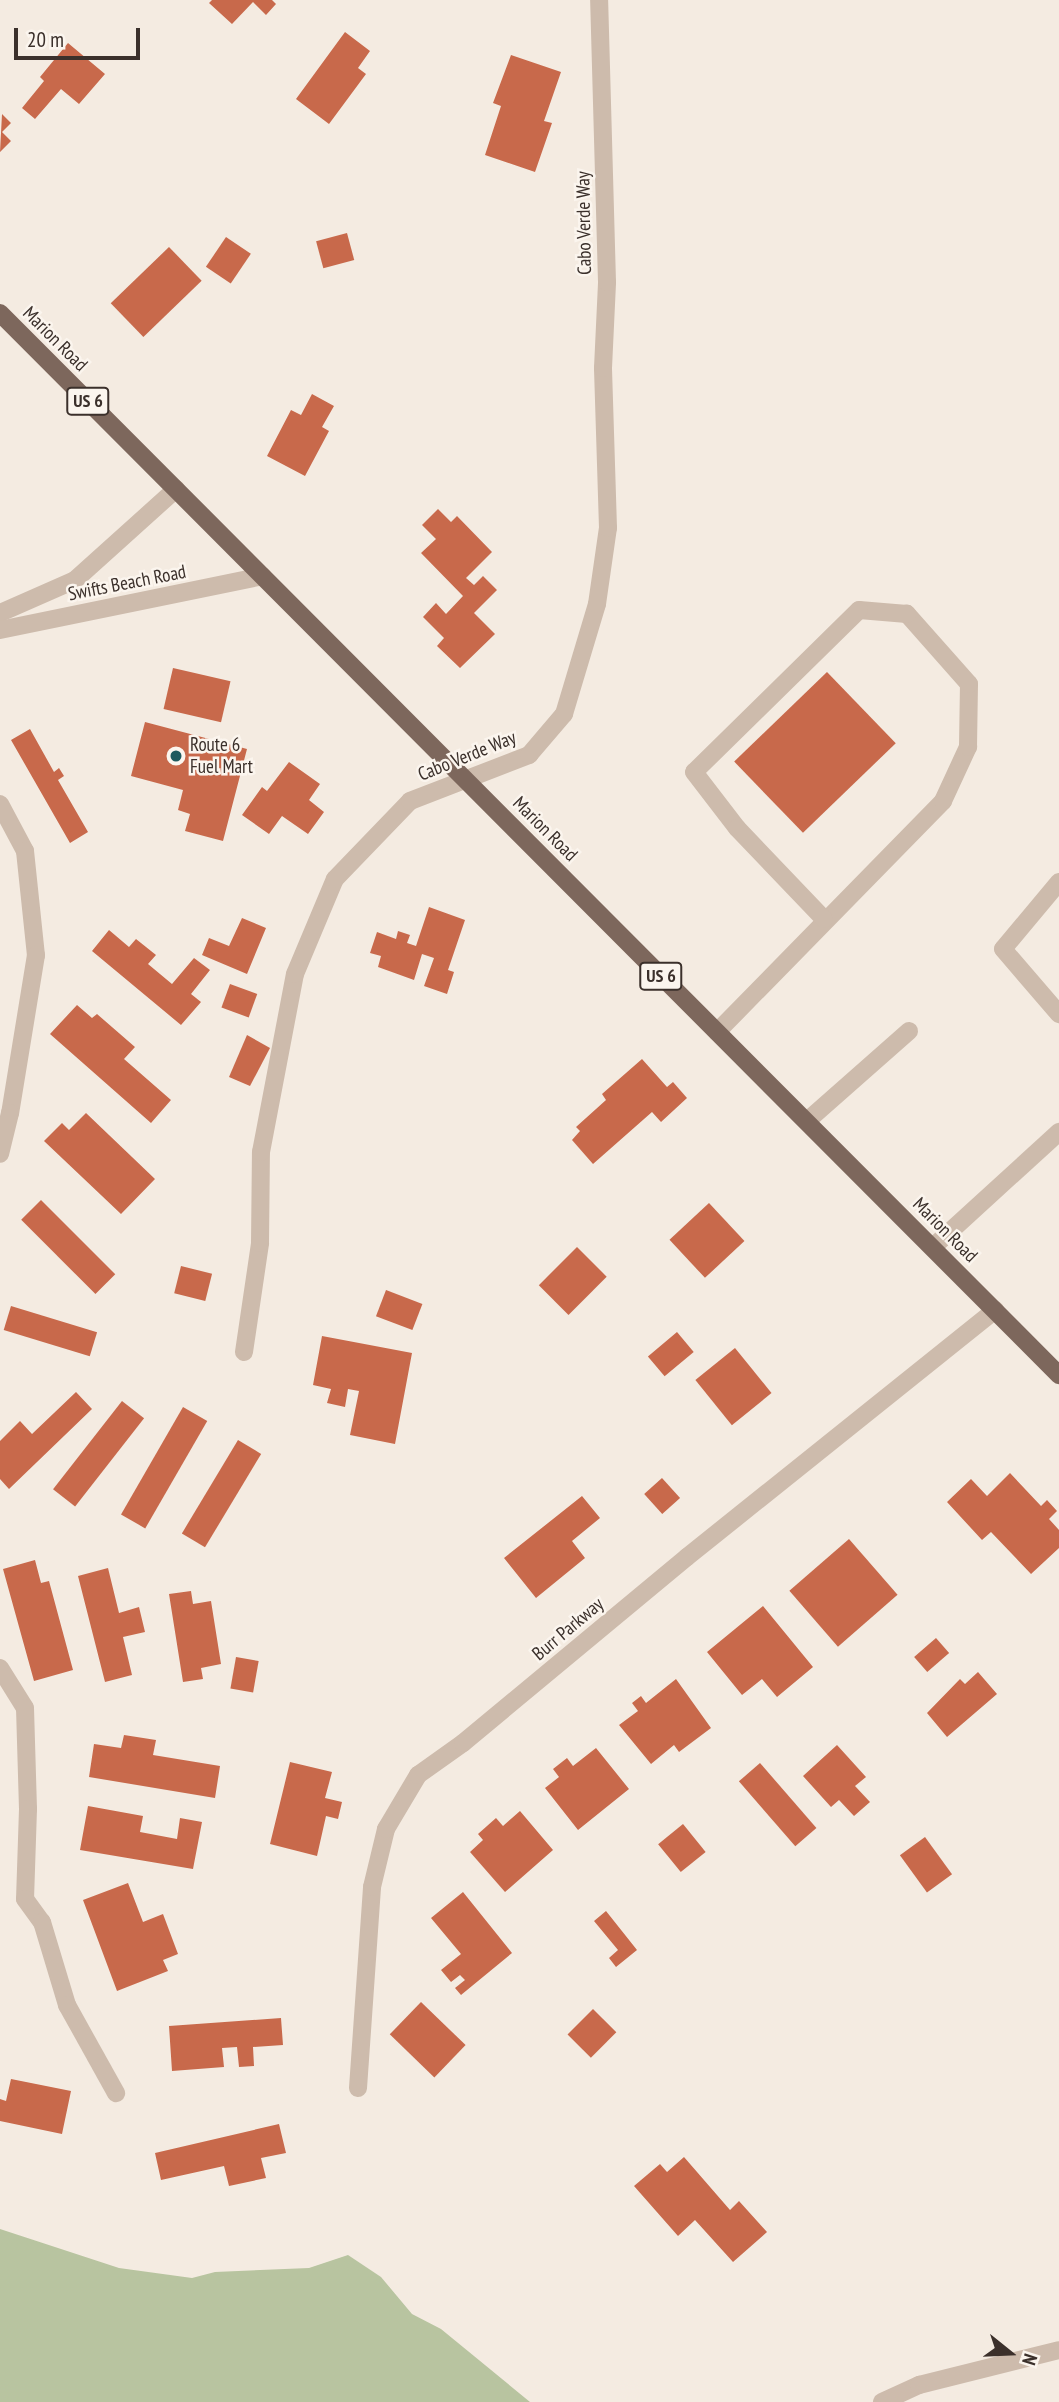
<!DOCTYPE html>
<style>
body{margin:0}
#map{position:relative;width:1059px;height:2402px;overflow:hidden;background:#f4ebe1;font-family:"PT Sans Narrow",sans-serif}
div>[style]{position:absolute}
.green>*{inset:0;background:#b8c4a0}
.building>*{inset:0;background:#c8694b;transform-origin:0 0}
.service>*{height:18px;margin:-9px;padding:0 9px;transform-origin:9px;border-radius:9px;background:#cdbbac}
.minor>*{height:18px;margin:-9px;padding:0 9px;transform-origin:9px;border-radius:9px;background:#cdbbac}
.tertiary>*{height:18px;margin:-9px;padding:0 9px;transform-origin:9px;border-radius:9px;background:#cdbbac}
.primary>*{height:18px;margin:-9px;padding:0 9px;transform-origin:9px;border-radius:9px;background:#7d675c}
.dots>*{width:19px;height:19px;translate:-50% -50%;box-sizing:border-box;border:4px solid #fbf5ee;border-radius:50%}
span{translate:-50% -50%;white-space:nowrap;text-align:center;line-height:1.15;-webkit-text-stroke:5px #fbf5ee;paint-order:stroke}
.shield-label span{padding:2px 5px;background:#fbf5ee;border:2px solid;border-radius:5px;-webkit-text-stroke-width:0}
.shield-label{font-size:18px;color:#3b302b;font-weight:700}
.street-label{font-size:19px;color:#3b302b}
.poi-label{font-size:19px;color:#3b302b}
.left{translate:0 -50%;text-align:left}
.north{position:absolute;left:975px;top:2318px;width:70px;height:70px;-webkit-text-stroke:5px #fbf5ee;paint-order:stroke;rotate:108deg;font-size:19px;font-weight:700;line-height:28px;text-align:center;color:#3b302b}
.north::after{content:'';display:block;margin:auto;width:24px;height:32px;background:#3b302b;clip-path:polygon(50% 0,100% 100%,50% 72%,0 100%)}
.scale{position:absolute;left:14px;top:28px;width:126px;height:32px;box-sizing:border-box;border:4px solid #3b302b;border-top:0;padding-left:9px;font-size:21px;line-height:24px;white-space:nowrap;color:#3b302b;-webkit-text-stroke:5px #fbf5ee;paint-order:stroke}
</style>
<div id="map">
<div class="green">
<div style="clip-path:polygon(0 2229px,119px 2268px,192px 2278px,215px 2272px,309px 2268px,348px 2255px,381px 2277px,412px 2314px,441px 2329px,530px 2402px,0 2402px)"></div>
</div>
<div class="building">
<div style="clip-path:polygon(212px 0,272px 0,276px 4px,266px 15px,253px 2px,232px 24px,209px 3px)"></div>
<div style="clip-path:polygon(345px 32px,370px 51px,358px 68px,366px 74px,329px 124px,296px 99px)"></div>
<div style="clip-path:polygon(68px 43px,105px 74px,79px 104px,61px 89px,35px 119px,22px 108px,44px 81px,40px 77px)"></div>
<div style="clip-path:polygon(511px 55px,561px 72px,544px 121px,552px 123px,535px 172px,485px 155px,501px 106px,493px 103px)"></div>
<div style="clip-path:polygon(2px 114px,11px 123px,2px 132px,11px 141px,0 152px)"></div>
<div style="left:347px;top:233px;width:28px;height:32px;rotate:75deg"></div>
<div style="left:226px;top:237px;width:30px;height:36px;rotate:34deg"></div>
<div style="left:169px;top:247px;width:47px;height:81px;rotate:46deg"></div>
<div style="clip-path:polygon(312px 394px,334px 406px,322px 427px,329px 431px,305px 476px,267px 456px,291px 410px,301px 415px)"></div>
<div style="clip-path:polygon(438px 509px,451px 522px,457px 516px,492px 552px,466px 578px,474px 585px,483px 576px,497px 590px,474px 613px,495px 634px,460px 668px,437px 646px,444px 638px,423px 617px,436px 603px,446px 614px,463px 596px,421px 553px,436px 539px,422px 525px)"></div>
<div style="left:173px;top:668px;width:59px;height:42px;rotate:13deg"></div>
<div style="left:827px;top:672px;width:99px;height:129px;rotate:46deg"></div>
<div style="clip-path:polygon(145px 722px,247px 749px,223px 841px,185px 831px,190px 814px,178px 810px,183px 790px,131px 776px)"></div>
<div style="clip-path:polygon(30px 729px,54px 772px,59px 768px,64px 776px,58px 780px,88px 832px,70px 843px,11px 740px)"></div>
<div style="clip-path:polygon(289px 762px,320px 784px,309px 800px,324px 812px,308px 834px,282px 816px,269px 834px,242px 815px,262px 787px,267px 791px)"></div>
<div style="clip-path:polygon(429px 907px,465px 920px,448px 970px,454px 972px,447px 994px,424px 986px,434px 958px,422px 954px,414px 980px,378px 967px,381px 956px,370px 953px,377px 932px,396px 939px,398px 931px,410px 935px,407px 943px,416px 946px)"></div>
<div style="clip-path:polygon(242px 918px,266px 928px,247px 974px,202px 955px,209px 938px,229px 946px)"></div>
<div style="clip-path:polygon(109px 930px,129px 947px,136px 939px,156px 955px,148px 964px,172px 984px,194px 958px,210px 970px,191px 994px,201px 1002px,181px 1025px,92px 951px)"></div>
<div style="left:230px;top:984px;width:29px;height:25px;rotate:20deg"></div>
<div style="clip-path:polygon(77px 1005px,92px 1018px,97px 1014px,135px 1047px,124px 1059px,171px 1100px,151px 1123px,50px 1034px)"></div>
<div style="clip-path:polygon(247px 1035px,270px 1048px,250px 1086px,229px 1077px)"></div>
<div style="clip-path:polygon(642px 1059px,667px 1087px,673px 1082px,687px 1098px,661px 1122px,652px 1112px,593px 1164px,572px 1140px,580px 1131px,576px 1127px,606px 1100px,602px 1094px)"></div>
<div style="clip-path:polygon(86px 1113px,155px 1179px,121px 1214px,44px 1141px,62px 1123px,69px 1130px)"></div>
<div style="left:41px;top:1200px;width:105px;height:28px;rotate:45deg"></div>
<div style="left:709px;top:1203px;width:52px;height:54px;rotate:47deg"></div>
<div style="left:577px;top:1247px;width:42px;height:54px;rotate:45deg"></div>
<div style="left:181px;top:1266px;width:32px;height:28px;rotate:14deg"></div>
<div style="left:386px;top:1290px;width:39px;height:28px;rotate:21deg"></div>
<div style="left:11px;top:1306px;width:90px;height:25px;rotate:17deg"></div>
<div style="left:677px;top:1332px;width:26px;height:38px;rotate:50deg"></div>
<div style="clip-path:polygon(322px 1336px,412px 1353px,395px 1444px,350px 1435px,359px 1391px,348px 1389px,345px 1407px,327px 1403px,331px 1389px,313px 1385px)"></div>
<div style="left:735px;top:1348px;width:58px;height:51px;rotate:51deg"></div>
<div style="clip-path:polygon(76px 1392px,92px 1409px,9px 1489px,0 1479px,0 1441px,20px 1421px,32px 1434px)"></div>
<div style="left:122px;top:1401px;width:28px;height:112px;rotate:38deg"></div>
<div style="left:183px;top:1407px;width:28px;height:124px;rotate:30deg"></div>
<div style="left:238px;top:1440px;width:27px;height:109px;rotate:31deg"></div>
<div style="clip-path:polygon(1010px 1473px,1041px 1506px,1047px 1500px,1057px 1511px,1049px 1519px,1059px 1530px,1059px 1548px,1031px 1574px,991px 1532px,982px 1540px,947px 1502px,971px 1479px,987px 1496px)"></div>
<div style="left:662px;top:1478px;width:27px;height:24px;rotate:48deg"></div>
<div style="clip-path:polygon(582px 1496px,600px 1518px,572px 1541px,585px 1558px,536px 1598px,504px 1558px)"></div>
<div style="left:849px;top:1539px;width:74px;height:79px;rotate:49deg"></div>
<div style="clip-path:polygon(35px 1560px,41px 1583px,49px 1581px,73px 1670px,34px 1681px,3px 1569px)"></div>
<div style="clip-path:polygon(108px 1568px,119px 1613px,139px 1607px,145px 1632px,123px 1637px,132px 1675px,105px 1682px,78px 1576px)"></div>
<div style="clip-path:polygon(191px 1591px,193px 1604px,211px 1601px,221px 1664px,201px 1668px,203px 1679px,183px 1682px,169px 1594px)"></div>
<div style="clip-path:polygon(763px 1606px,813px 1667px,777px 1697px,762px 1679px,742px 1695px,707px 1652px)"></div>
<div style="left:936px;top:1638px;width:20px;height:29px;rotate:49deg"></div>
<div style="left:236px;top:1657px;width:23px;height:32px;rotate:10deg"></div>
<div style="clip-path:polygon(978px 1672px,997px 1694px,947px 1737px,927px 1713px,960px 1679px,965px 1684px)"></div>
<div style="clip-path:polygon(676px 1679px,711px 1728px,679px 1752px,674px 1745px,651px 1764px,619px 1725px,638px 1711px,632px 1703px,641px 1696px,646px 1703px)"></div>
<div style="clip-path:polygon(124px 1735px,156px 1740px,153px 1755px,220px 1766px,215px 1798px,89px 1777px,94px 1744px,121px 1748px)"></div>
<div style="clip-path:polygon(837px 1745px,866px 1777px,855px 1786px,870px 1802px,854px 1816px,839px 1800px,831px 1807px,803px 1776px)"></div>
<div style="clip-path:polygon(596px 1748px,629px 1789px,578px 1830px,545px 1788px,559px 1777px,553px 1769px,567px 1758px,573px 1766px)"></div>
<div style="clip-path:polygon(290px 1762px,332px 1772px,325px 1798px,342px 1802px,338px 1819px,326px 1816px,317px 1856px,270px 1844px)"></div>
<div style="left:760px;top:1763px;width:86px;height:28px;rotate:49deg"></div>
<div style="clip-path:polygon(88px 1806px,143px 1816px,140px 1832px,177px 1839px,180px 1818px,202px 1822px,193px 1869px,80px 1850px)"></div>
<div style="clip-path:polygon(520px 1811px,553px 1850px,505px 1892px,470px 1852px,483px 1840px,478px 1834px,496px 1818px,503px 1826px)"></div>
<div style="left:683px;top:1824px;width:36px;height:32px;rotate:51deg"></div>
<div style="left:925px;top:1837px;width:46px;height:31px;rotate:54deg"></div>
<div style="clip-path:polygon(128px 1883px,143px 1922px,163px 1914px,178px 1954px,163px 1960px,168px 1971px,117px 1991px,83px 1900px)"></div>
<div style="clip-path:polygon(463px 1892px,512px 1953px,461px 1995px,455px 1988px,465px 1980px,460px 1975px,451px 1982px,441px 1970px,461px 1954px,431px 1918px)"></div>
<div style="clip-path:polygon(606px 1911px,637px 1950px,616px 1967px,609px 1958px,618px 1950px,594px 1921px)"></div>
<div style="left:421px;top:2002px;width:62px;height:45px;rotate:44deg"></div>
<div style="left:593px;top:2009px;width:33px;height:36px;rotate:45deg"></div>
<div style="clip-path:polygon(281px 2018px,283px 2045px,253px 2047px,254px 2066px,239px 2067px,237px 2047px,222px 2048px,224px 2067px,172px 2071px,169px 2026px)"></div>
<div style="clip-path:polygon(11px 2079px,71px 2091px,62px 2134px,0 2121px,0 2099px,6px 2101px)"></div>
<div style="clip-path:polygon(279px 2124px,286px 2153px,261px 2158px,266px 2178px,229px 2186px,224px 2166px,161px 2180px,155px 2153px)"></div>
<div style="clip-path:polygon(684px 2157px,730px 2210px,739px 2201px,767px 2232px,733px 2262px,695px 2220px,678px 2236px,634px 2186px,660px 2164px,667px 2172px)"></div>
</div>
<div class="service">
<div style="left:1059px;top:882px;width:87px;rotate:129.9deg"></div>
<div style="left:1003px;top:949px;width:86px;rotate:49.3deg"></div>
<div style="left:717px;top:1032px;width:323px;rotate:-45.6deg"></div>
<div style="left:943px;top:801px;width:60px;rotate:-65.2deg"></div>
<div style="left:968px;top:747px;width:63px;rotate:-89.1deg"></div>
<div style="left:969px;top:684px;width:94px;rotate:-131.5deg"></div>
<div style="left:907px;top:614px;width:48px;rotate:-175.2deg"></div>
<div style="left:859px;top:610px;width:231px;rotate:135.5deg"></div>
<div style="left:694px;top:772px;width:71px;rotate:52.5deg"></div>
<div style="left:737px;top:828px;width:126px;rotate:46.3deg"></div>
<div style="left:807px;top:1121px;width:136px;rotate:-41.4deg"></div>
<div style="left:933px;top:1247px;width:171px;rotate:-42.4deg"></div>
</div>
<div class="minor">
<div style="left:0;top:804px;width:53px;rotate:62deg"></div>
<div style="left:25px;top:851px;width:105px;rotate:84deg"></div>
<div style="left:36px;top:955px;width:160px;rotate:99.3deg"></div>
<div style="left:10px;top:1113px;width:42px;rotate:103.7deg"></div>
<div style="left:244px;top:1352px;width:110px;rotate:-81.6deg"></div>
<div style="left:260px;top:1243px;width:91px;rotate:-89.4deg"></div>
<div style="left:261px;top:1152px;width:181px;rotate:-79.2deg"></div>
<div style="left:295px;top:974px;width:103px;rotate:-67.2deg"></div>
<div style="left:335px;top:879px;width:108px;rotate:-46.1deg"></div>
<div style="left:410px;top:801px;width:128px;rotate:-21.1deg"></div>
<div style="left:529px;top:755px;width:54px;rotate:-49.5deg"></div>
<div style="left:564px;top:714px;width:115px;rotate:-73.3deg"></div>
<div style="left:597px;top:604px;width:77px;rotate:-81.8deg"></div>
<div style="left:608px;top:528px;width:160px;rotate:-91.8deg"></div>
<div style="left:603px;top:368px;width:86px;rotate:-87.3deg"></div>
<div style="left:607px;top:282px;width:282px;rotate:-91.6deg"></div>
<div style="left:0;top:1668px;width:47px;rotate:58deg"></div>
<div style="left:25px;top:1708px;width:101px;rotate:88.3deg"></div>
<div style="left:28px;top:1809px;width:90px;rotate:91.9deg"></div>
<div style="left:25px;top:1899px;width:29px;rotate:54deg"></div>
<div style="left:42px;top:1922px;width:87px;rotate:73.2deg"></div>
<div style="left:67px;top:2005px;width:101px;rotate:60.9deg"></div>
<div style="left:358px;top:2088px;width:201px;rotate:-86deg"></div>
<div style="left:372px;top:1887px;width:60px;rotate:-76.4deg"></div>
<div style="left:386px;top:1829px;width:63px;rotate:-59.3deg"></div>
<div style="left:418px;top:1775px;width:55px;rotate:-35.4deg"></div>
<div style="left:463px;top:1743px;width:291px;rotate:-39.7deg"></div>
<div style="left:687px;top:1557px;width:395px;rotate:-38.7deg"></div>
<div style="left:882px;top:2402px;width:41px;rotate:-24.7deg"></div>
<div style="left:919px;top:2385px;width:144px;rotate:-14deg"></div>
</div>
<div class="tertiary">
<div style="left:0;top:613px;width:82px;rotate:-23.7deg"></div>
<div style="left:75px;top:580px;width:136px;rotate:-42deg"></div>
<div style="left:0;top:630px;width:268px;rotate:-11.6deg"></div>
</div>
<div class="primary">
<div style="left:0;top:313px;width:1500px;rotate:45.08deg"></div>
</div>
<div class="dots">
<div style="left:176px;top:756px;background:#1f5a5e"></div>
</div>
<div class="shield-label">
<span style="left:88px;top:401px">US 6</span>
<span style="left:661px;top:976px">US 6</span>
</div>
<div class="street-label">
<span style="left:584px;top:223px;rotate:-91deg">Cabo Verde Way</span>
<span style="left:55px;top:339px;rotate:45deg">Marion Road</span>
<span style="left:127px;top:583px;rotate:-11deg">Swifts Beach Road</span>
<span style="left:467px;top:756px;rotate:-22deg">Cabo Verde Way</span>
<span style="left:545px;top:829px;rotate:45deg">Marion Road</span>
<span style="left:945px;top:1230px;rotate:45deg">Marion Road</span>
<span style="left:568px;top:1629px;rotate:-40deg">Burr Parkway</span>
</div>
<div class="poi-label">
<span class="left" style="left:190px;top:756px">Route 6<br>Fuel Mart</span>
</div>
<div class="north">N</div>
<div class="scale">20 m</div>
</div>
